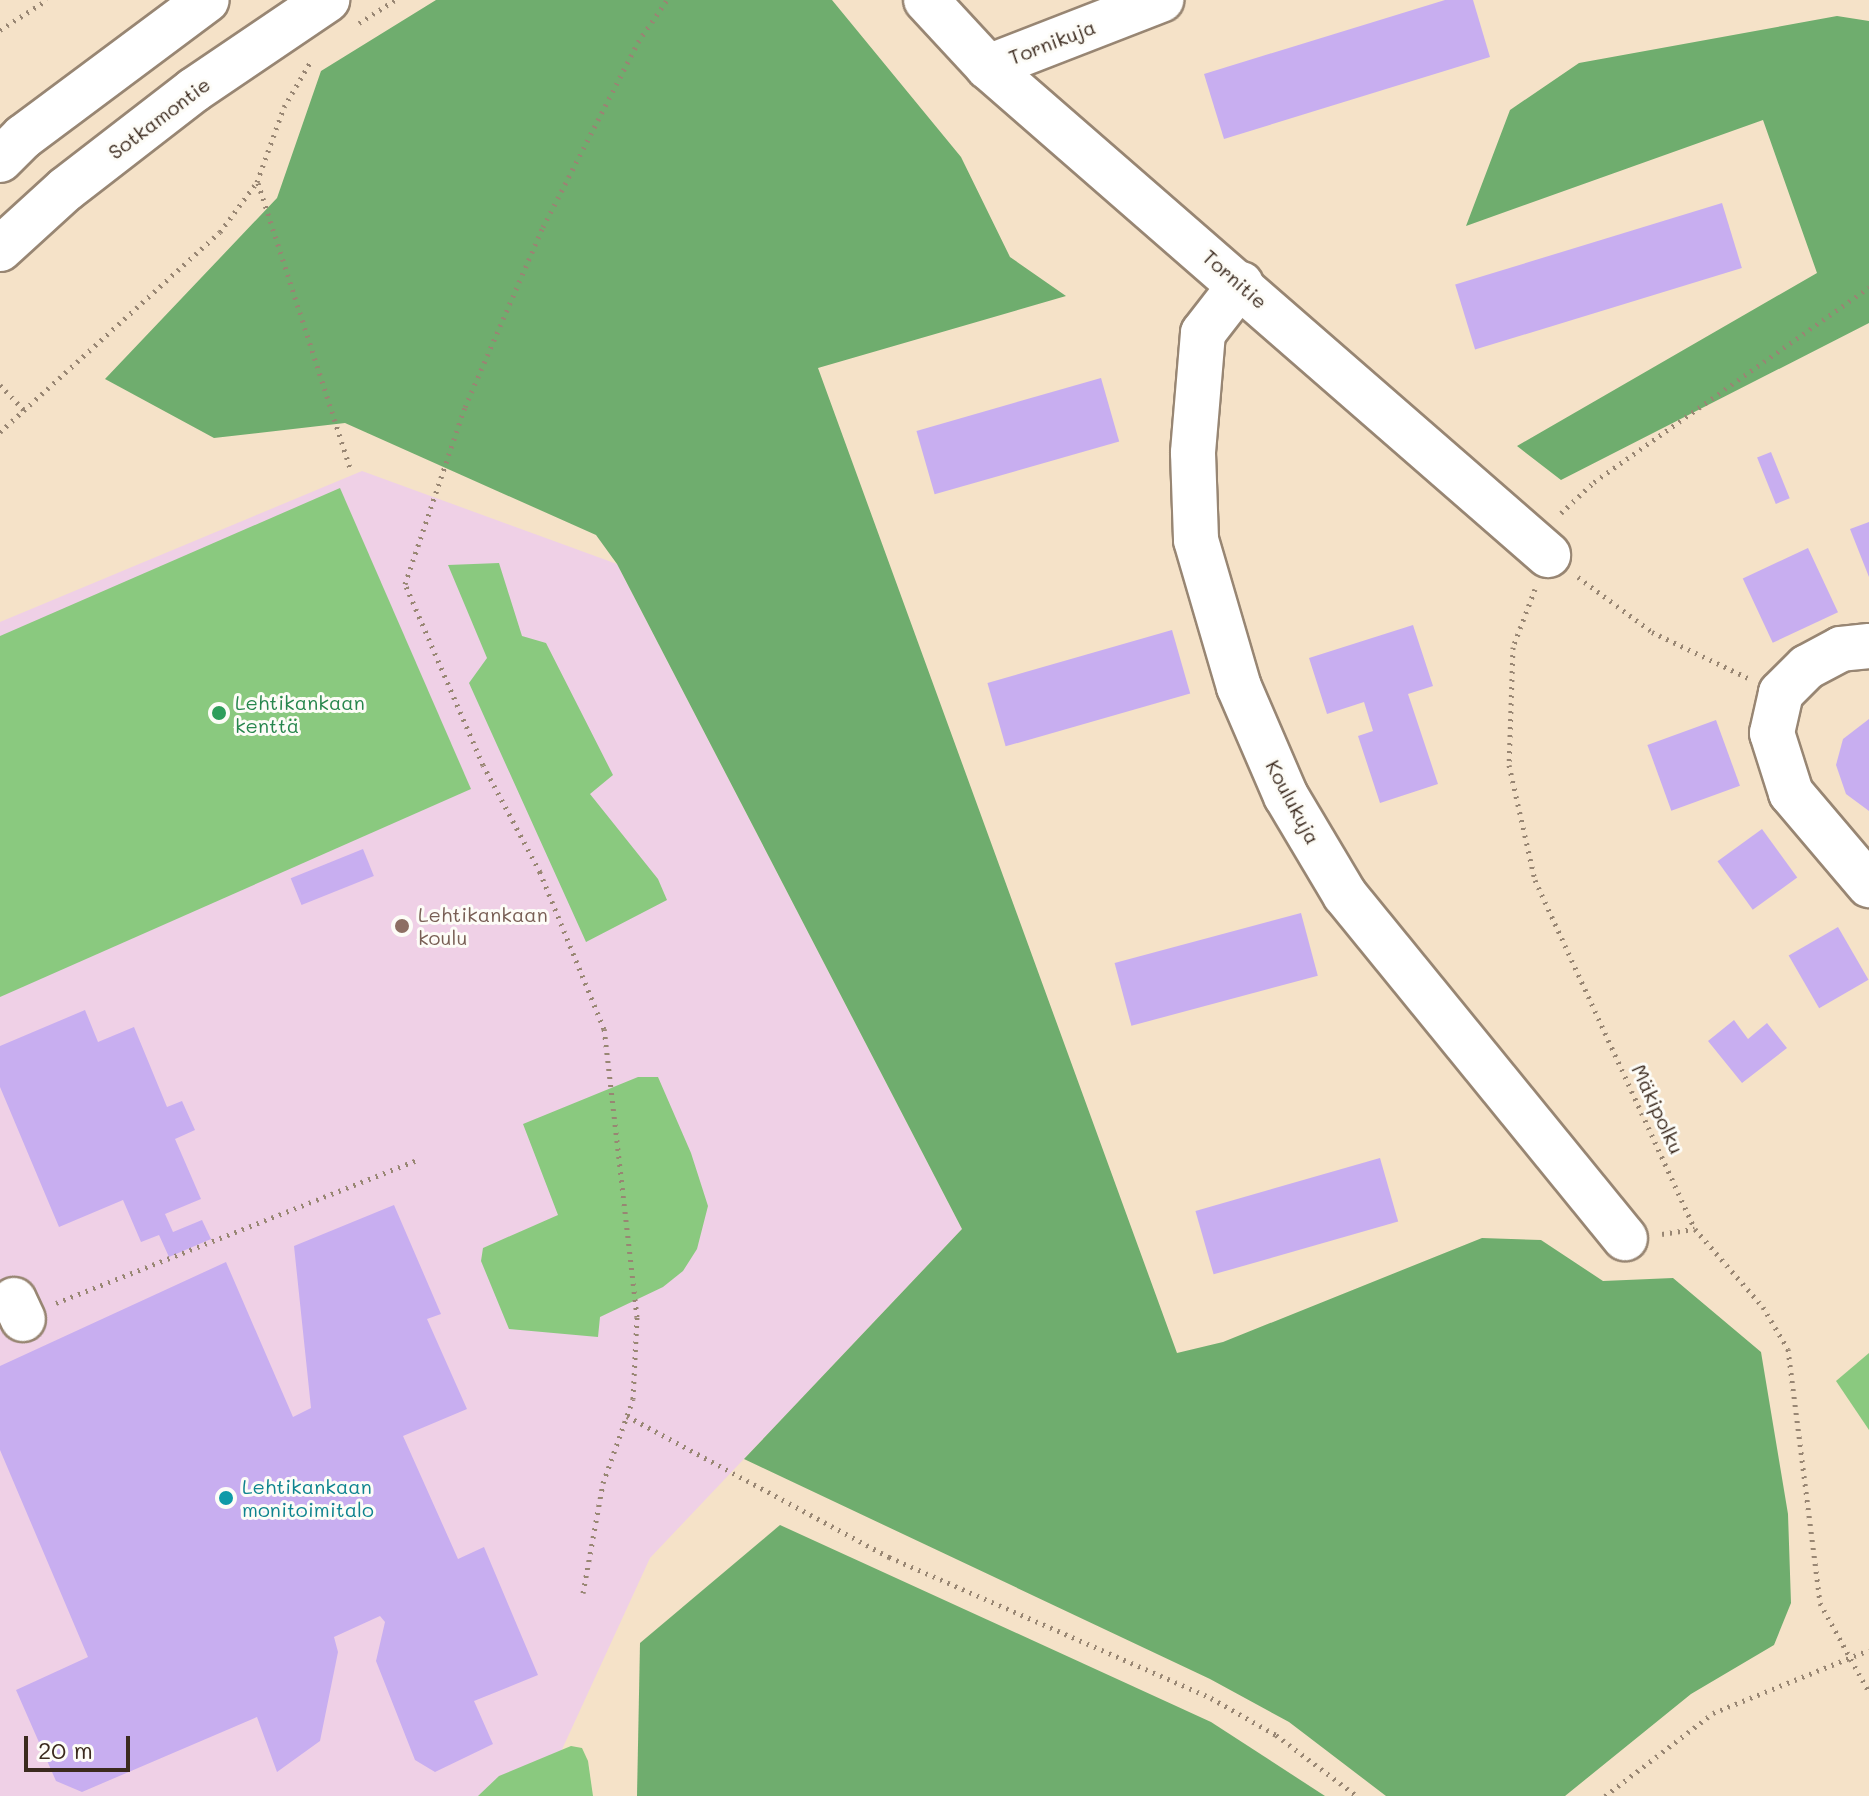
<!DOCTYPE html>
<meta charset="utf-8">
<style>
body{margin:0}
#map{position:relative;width:1869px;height:1796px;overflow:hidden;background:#f5e2c8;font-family:Mali,sans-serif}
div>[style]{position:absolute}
.built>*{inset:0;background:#efd0e6}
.green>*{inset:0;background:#8ac97f}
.forest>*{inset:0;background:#6fad6e}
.building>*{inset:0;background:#c8aef0;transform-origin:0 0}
.path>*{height:5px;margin-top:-2.5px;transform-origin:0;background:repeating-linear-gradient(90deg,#988673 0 2px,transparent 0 8px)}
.roads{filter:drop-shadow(2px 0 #988673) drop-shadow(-2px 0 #988673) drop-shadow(0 2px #988673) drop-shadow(0 -2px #988673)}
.minor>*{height:44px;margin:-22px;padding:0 22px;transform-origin:22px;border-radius:22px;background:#fff}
.highway>*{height:44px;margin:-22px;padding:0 22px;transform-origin:22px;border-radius:22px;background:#fff}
.dots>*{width:22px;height:22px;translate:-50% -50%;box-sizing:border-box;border:4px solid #fdfcf7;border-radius:50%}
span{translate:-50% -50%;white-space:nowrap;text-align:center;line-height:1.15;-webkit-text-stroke:6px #fdfcf7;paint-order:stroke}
.street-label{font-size:20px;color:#3b2a1e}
.leisure-label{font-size:20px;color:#27864d}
.left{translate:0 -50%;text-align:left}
.education-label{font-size:20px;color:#785e54}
.culture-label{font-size:20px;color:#0d838f}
.scale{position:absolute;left:24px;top:1736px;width:106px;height:36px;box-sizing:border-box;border:4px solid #3b2a1e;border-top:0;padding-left:10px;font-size:24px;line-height:28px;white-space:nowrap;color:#3b2a1e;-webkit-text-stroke:6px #fdfcf7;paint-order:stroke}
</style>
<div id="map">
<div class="built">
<div style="clip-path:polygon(362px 471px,617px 564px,962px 1229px,650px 1558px,559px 1756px,492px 1796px,0 1796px,0 622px)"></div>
</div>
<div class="green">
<div style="clip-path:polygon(340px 488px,471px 789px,0 997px,0 636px)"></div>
<div style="clip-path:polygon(499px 563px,522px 636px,546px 643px,613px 775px,590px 794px,658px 879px,667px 900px,586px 942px,469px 683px,487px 658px,448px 565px)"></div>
<div style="clip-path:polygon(638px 1077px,658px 1077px,691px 1153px,708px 1206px,697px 1249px,683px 1271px,663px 1287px,600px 1317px,598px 1337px,509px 1329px,481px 1261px,483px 1248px,558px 1215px,523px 1124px)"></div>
<div style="clip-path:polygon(1869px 1353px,1869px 1430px,1836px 1381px)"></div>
<div style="clip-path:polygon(571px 1746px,582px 1748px,588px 1761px,593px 1796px,478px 1796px,499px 1776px)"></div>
</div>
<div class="forest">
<div style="clip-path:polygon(436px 0,832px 0,961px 157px,1010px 257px,1066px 296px,818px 368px,1177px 1353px,1223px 1342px,1482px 1238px,1541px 1240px,1603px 1281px,1673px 1278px,1761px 1352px,1788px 1514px,1791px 1603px,1774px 1645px,1691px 1694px,1565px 1796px,1386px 1796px,1289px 1722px,1210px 1679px,744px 1459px,962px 1229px,617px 564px,596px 535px,345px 423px,214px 438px,105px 379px,277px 198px,321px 71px)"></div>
<div style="clip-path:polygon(1837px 16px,1869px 21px,1869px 323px,1561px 480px,1517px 446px,1817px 273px,1763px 120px,1466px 226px,1510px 110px,1579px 63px)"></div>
<div style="clip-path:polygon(780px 1525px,1211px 1722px,1325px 1796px,637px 1796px,640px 1643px)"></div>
</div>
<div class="building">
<div style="clip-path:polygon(1445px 0,1473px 0,1490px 57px,1224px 139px,1204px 74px)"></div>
<div style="left:1722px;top:203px;width:68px;height:279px;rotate:73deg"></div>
<div style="left:1101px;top:378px;width:66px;height:192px;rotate:74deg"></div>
<div style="left:1771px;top:452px;width:50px;height:15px;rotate:68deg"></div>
<div style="clip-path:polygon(1869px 522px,1869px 577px,1850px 529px)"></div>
<div style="left:1808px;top:548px;width:71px;height:72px;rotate:65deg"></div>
<div style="clip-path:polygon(1413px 625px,1433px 686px,1408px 694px,1438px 784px,1380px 803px,1358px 736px,1373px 731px,1364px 702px,1327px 714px,1309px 658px)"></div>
<div style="left:1172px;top:630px;width:66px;height:192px;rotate:74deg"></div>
<div style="clip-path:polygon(1869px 719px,1869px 811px,1846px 794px,1836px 765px,1843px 739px)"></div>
<div style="left:1716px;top:720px;width:70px;height:73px;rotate:70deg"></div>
<div style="left:1762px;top:829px;width:60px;height:55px;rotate:54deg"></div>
<div style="left:363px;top:849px;width:29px;height:78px;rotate:68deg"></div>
<div style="left:1301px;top:913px;width:65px;height:193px;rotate:75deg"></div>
<div style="left:1838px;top:927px;width:61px;height:57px;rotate:60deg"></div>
<div style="clip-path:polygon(85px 1010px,98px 1042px,134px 1027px,167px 1107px,182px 1101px,195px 1130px,175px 1139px,201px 1199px,165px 1214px,173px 1232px,202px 1220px,211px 1239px,169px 1257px,159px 1235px,141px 1242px,123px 1200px,59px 1227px,0 1087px,0 1046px)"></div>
<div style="clip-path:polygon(1734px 1020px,1748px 1039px,1767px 1023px,1787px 1048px,1742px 1083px,1708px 1041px)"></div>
<div style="left:1380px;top:1158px;width:66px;height:192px;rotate:74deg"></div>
<div style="clip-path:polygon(394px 1205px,441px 1314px,427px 1319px,467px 1409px,403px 1436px,458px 1559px,484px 1547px,538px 1675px,474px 1701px,493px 1744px,435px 1772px,415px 1760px,376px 1661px,385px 1622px,380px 1616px,334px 1637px,338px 1652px,320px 1741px,277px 1772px,257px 1717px,82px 1792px,56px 1781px,16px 1690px,88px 1657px,0 1450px,0 1366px,226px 1262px,293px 1417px,311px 1408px,294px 1246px)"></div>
</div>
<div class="path">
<div style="left:359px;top:23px;width:43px;rotate:-32.6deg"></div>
<div style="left:0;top:30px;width:56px;rotate:-32.6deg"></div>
<div style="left:258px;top:183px;width:303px;rotate:72.1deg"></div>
<div style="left:0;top:385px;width:35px;rotate:46deg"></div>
<div style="left:0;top:432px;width:297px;rotate:-42.3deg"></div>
<div style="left:220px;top:232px;width:62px;rotate:-53.5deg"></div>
<div style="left:257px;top:182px;width:80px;rotate:-70.2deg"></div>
<div style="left:284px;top:107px;width:53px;rotate:-59.6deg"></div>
<div style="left:1561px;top:513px;width:45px;rotate:-43.2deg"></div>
<div style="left:1594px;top:482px;width:337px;rotate:-35.3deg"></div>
<div style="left:1578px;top:577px;width:92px;rotate:36.6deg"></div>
<div style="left:1652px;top:632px;width:106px;rotate:25.6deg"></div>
<div style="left:1535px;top:589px;width:62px;rotate:110.8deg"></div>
<div style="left:1513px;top:647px;width:118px;rotate:91.9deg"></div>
<div style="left:1509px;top:765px;width:118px;rotate:77.3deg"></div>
<div style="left:1535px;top:880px;width:384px;rotate:65.4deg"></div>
<div style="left:1695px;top:1229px;width:103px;rotate:48.9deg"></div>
<div style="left:1763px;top:1307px;width:49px;rotate:59.2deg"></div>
<div style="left:1788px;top:1349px;width:256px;rotate:82.8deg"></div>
<div style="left:1820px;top:1603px;width:102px;rotate:61.2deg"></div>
<div style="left:1662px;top:1234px;width:33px;rotate:-9deg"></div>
<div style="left:56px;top:1303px;width:388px;rotate:-21.6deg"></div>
<div style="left:627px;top:1416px;width:298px;rotate:28.3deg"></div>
<div style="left:889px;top:1557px;width:352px;rotate:23.6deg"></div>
<div style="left:1211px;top:1698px;width:75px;rotate:29.6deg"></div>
<div style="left:1276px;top:1735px;width:101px;rotate:37deg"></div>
<div style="left:583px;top:1593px;width:112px;rotate:-79.7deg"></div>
<div style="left:603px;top:1483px;width:89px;rotate:-70.3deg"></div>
<div style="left:633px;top:1399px;width:82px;rotate:-87.2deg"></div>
<div style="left:637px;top:1317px;width:290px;rotate:-96.5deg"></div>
<div style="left:604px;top:1029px;width:170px;rotate:-112.2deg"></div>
<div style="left:540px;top:872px;width:121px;rotate:-118deg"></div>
<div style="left:483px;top:765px;width:197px;rotate:-113.3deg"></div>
<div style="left:405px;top:584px;width:187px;rotate:-71.3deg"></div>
<div style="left:465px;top:407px;width:196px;rotate:-66.6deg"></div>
<div style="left:543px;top:227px;width:208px;rotate:-62.8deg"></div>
<div style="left:638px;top:42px;width:51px;rotate:-55.4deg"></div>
<div style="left:1605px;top:1796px;width:136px;rotate:-37.5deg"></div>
<div style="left:1713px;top:1713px;width:168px;rotate:-22deg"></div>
</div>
<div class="roads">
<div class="minor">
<div style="left:926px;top:0;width:91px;rotate:47.2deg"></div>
<div style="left:988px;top:67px;width:743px;rotate:41.07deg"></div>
<div style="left:988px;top:67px;width:186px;rotate:-21.2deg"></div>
<div style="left:1241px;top:284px;width:62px;rotate:127.8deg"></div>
<div style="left:1203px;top:333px;width:120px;rotate:94.8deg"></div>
<div style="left:1193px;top:453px;width:87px;rotate:88deg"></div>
<div style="left:1196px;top:540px;width:153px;rotate:73.7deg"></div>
<div style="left:1239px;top:687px;width:119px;rotate:66.7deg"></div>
<div style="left:1286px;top:796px;width:115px;rotate:59.2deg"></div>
<div style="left:1345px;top:895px;width:443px;rotate:50.8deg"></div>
<div style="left:1869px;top:646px;width:28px;rotate:174deg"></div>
<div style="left:1841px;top:649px;width:38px;rotate:152deg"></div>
<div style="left:1807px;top:667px;width:37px;rotate:135deg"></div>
<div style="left:1781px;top:693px;width:41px;rotate:102.7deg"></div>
<div style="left:1772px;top:733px;width:63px;rotate:72.4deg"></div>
<div style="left:1791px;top:793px;width:121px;rotate:49.7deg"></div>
<div style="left:14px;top:1300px;width:21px;rotate:65deg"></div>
</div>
<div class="highway">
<div style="left:0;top:160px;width:33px;rotate:-45deg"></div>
<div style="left:23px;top:137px;width:229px;rotate:-36.7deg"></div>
<div style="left:0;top:249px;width:89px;rotate:-42.3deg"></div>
<div style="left:66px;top:189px;width:162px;rotate:-37.7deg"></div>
<div style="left:194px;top:90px;width:161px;rotate:-34.1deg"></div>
</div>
</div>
<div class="dots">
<div style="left:219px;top:713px;background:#2e9e5b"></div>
<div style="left:402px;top:926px;background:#8d6e63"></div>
<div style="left:226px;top:1498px;background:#0f9aa8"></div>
</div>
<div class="street-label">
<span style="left:1052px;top:42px;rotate:-21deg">Tornikuja</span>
<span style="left:159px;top:118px;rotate:-37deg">Sotkamontie</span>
<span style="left:1235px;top:279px;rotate:41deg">Tornitie</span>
<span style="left:1293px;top:802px;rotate:62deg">Koulukuja</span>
<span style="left:1658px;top:1109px;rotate:65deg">Mäkipolku</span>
</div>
<div class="leisure-label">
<span class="left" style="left:235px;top:714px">Lehtikankaan<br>kenttä</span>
</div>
<div class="education-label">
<span class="left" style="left:418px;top:926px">Lehtikankaan<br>koulu</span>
</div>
<div class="culture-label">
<span class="left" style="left:242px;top:1498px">Lehtikankaan<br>monitoimitalo</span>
</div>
<div class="scale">20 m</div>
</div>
